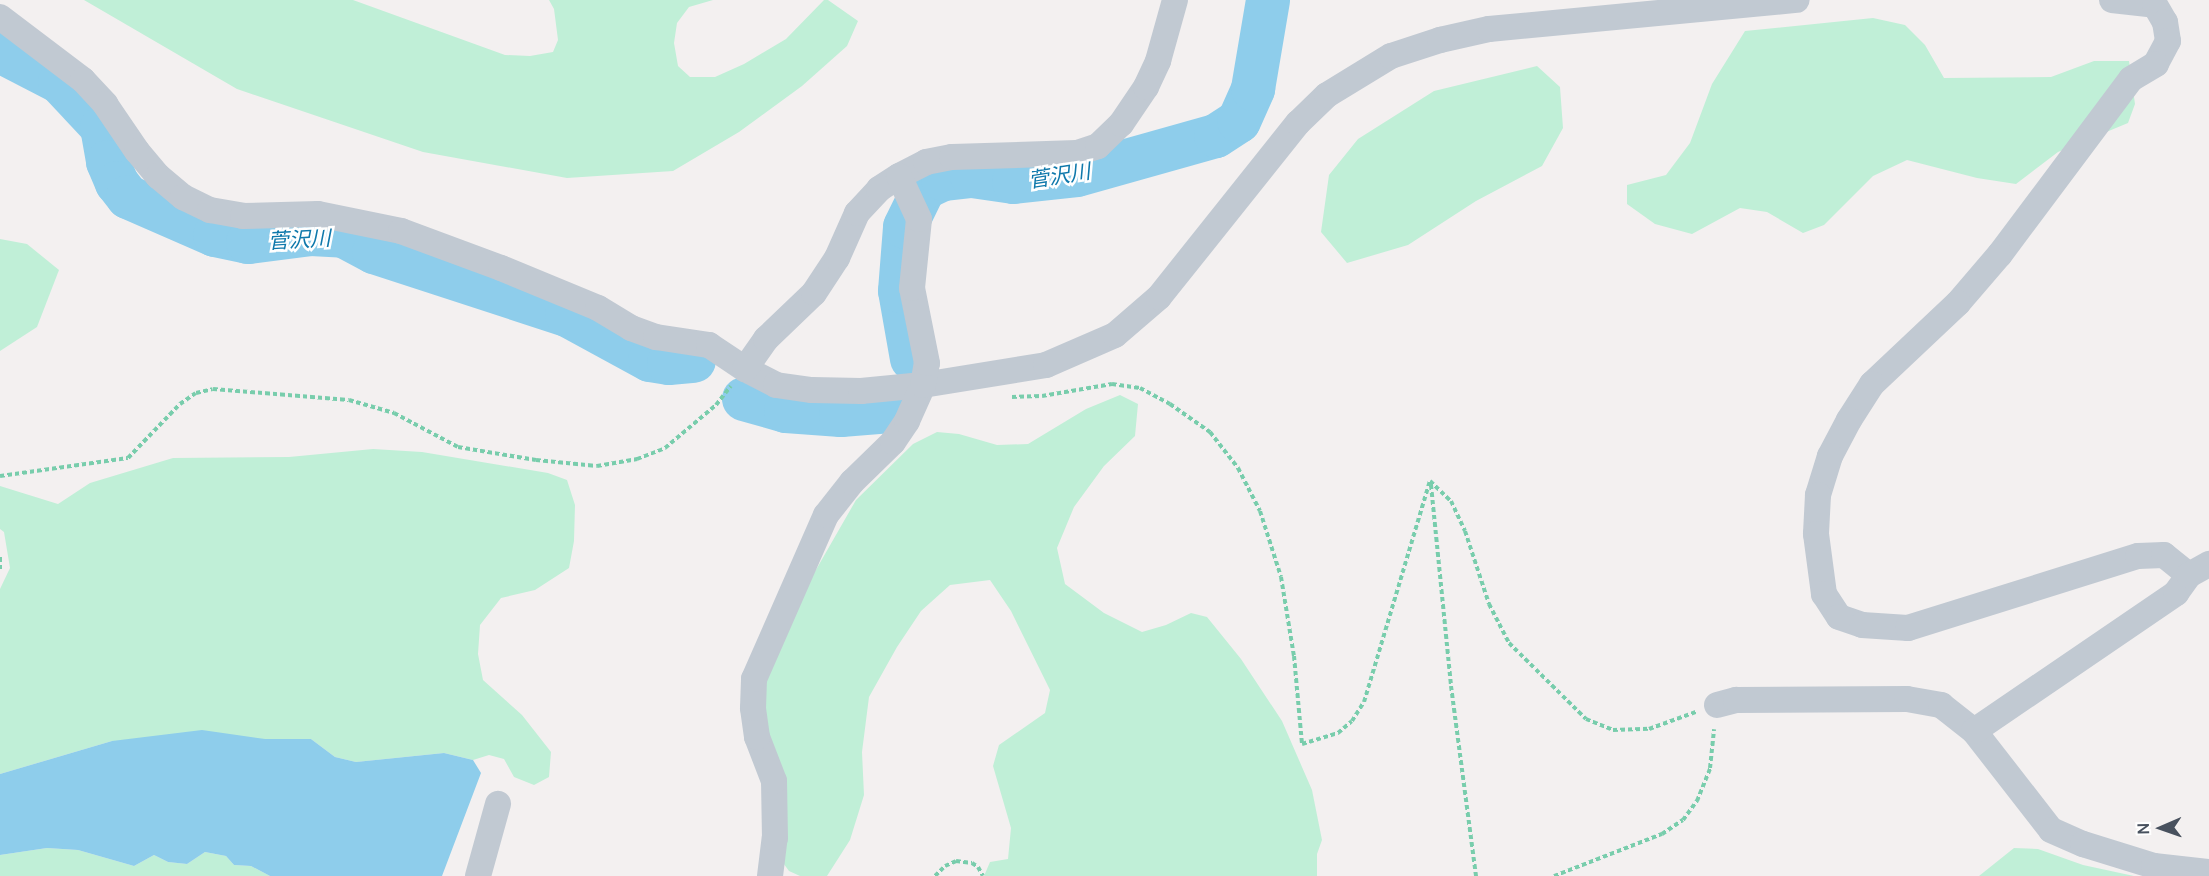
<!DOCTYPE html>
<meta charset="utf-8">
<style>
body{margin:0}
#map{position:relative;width:2209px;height:876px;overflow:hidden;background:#f3f0f0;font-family:Manrope,"Noto Sans JP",sans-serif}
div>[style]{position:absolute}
.green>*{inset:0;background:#c0efd7}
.water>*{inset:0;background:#8ecdeb}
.river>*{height:44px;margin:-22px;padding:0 22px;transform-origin:22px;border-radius:22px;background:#8ecdeb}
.path>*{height:4px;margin-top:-2px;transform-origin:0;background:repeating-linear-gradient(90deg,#78cdac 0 4.5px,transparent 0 7.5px)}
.minor>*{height:26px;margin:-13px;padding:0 13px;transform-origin:13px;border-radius:13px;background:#c1c9d2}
span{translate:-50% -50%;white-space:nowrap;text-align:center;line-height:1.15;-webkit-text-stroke:5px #fff;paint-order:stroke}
.water-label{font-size:21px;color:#0e78ab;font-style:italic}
.north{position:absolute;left:2131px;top:798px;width:60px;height:60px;-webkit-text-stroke:4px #fff;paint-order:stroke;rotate:268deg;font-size:16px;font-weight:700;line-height:24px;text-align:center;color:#48515e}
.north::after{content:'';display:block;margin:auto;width:21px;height:27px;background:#48515e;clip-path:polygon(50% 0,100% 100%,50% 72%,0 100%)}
</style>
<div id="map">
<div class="green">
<div style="clip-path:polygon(84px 0,353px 0,505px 55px,530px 56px,553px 52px,558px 40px,554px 9px,549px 0,713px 0,689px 7px,677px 23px,674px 43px,678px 66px,690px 77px,715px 77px,744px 64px,786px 39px,824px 0,828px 0,858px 21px,847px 46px,802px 86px,739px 132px,673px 171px,567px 178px,423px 152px,237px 89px)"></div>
<div style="clip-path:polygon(1873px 18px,1905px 25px,1925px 45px,1944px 78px,2051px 77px,2094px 61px,2129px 61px,2135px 104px,2128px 123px,2058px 152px,2016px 184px,1977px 178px,1907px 160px,1873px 176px,1824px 225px,1803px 233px,1767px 212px,1740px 208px,1692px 234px,1655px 224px,1627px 204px,1627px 185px,1666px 175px,1690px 143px,1712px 84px,1745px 31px)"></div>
<div style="clip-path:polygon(1537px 66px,1560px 87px,1563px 128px,1542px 166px,1476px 201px,1408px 245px,1347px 263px,1321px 232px,1329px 175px,1358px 139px,1434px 91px)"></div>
<div style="clip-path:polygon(0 239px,27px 244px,59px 270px,37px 327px,0 351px)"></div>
<div style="clip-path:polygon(1120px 395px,1138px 404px,1135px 436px,1104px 466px,1074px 507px,1057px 548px,1065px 584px,1104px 613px,1142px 632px,1166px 625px,1191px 613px,1207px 617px,1241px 659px,1282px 721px,1312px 790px,1322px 840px,1317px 854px,1317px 876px,984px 876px,990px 862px,1008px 859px,1011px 828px,993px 766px,999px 745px,1045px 713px,1050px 690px,1011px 611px,990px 580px,950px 585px,921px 611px,897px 647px,869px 697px,862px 752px,864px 795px,850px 840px,827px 876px,800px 876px,789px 871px,778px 856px,761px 718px,767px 674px,813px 575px,856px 500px,913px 444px,937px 432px,959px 434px,997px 445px,1028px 444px,1086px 409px)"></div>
<div style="clip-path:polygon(373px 449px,422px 452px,548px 473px,567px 480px,575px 505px,574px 541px,569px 568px,535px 590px,501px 598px,480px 625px,478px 654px,483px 680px,522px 715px,551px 752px,549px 777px,534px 785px,514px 777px,504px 759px,489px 755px,473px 760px,444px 753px,356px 762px,335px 757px,311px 739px,112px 741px,0 774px,0 589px,10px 568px,4px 532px,0 529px,0 486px,58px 504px,90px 483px,173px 458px,289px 457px)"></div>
<div style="clip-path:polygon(47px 848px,78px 850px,134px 866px,154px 855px,168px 862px,187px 864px,205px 852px,226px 856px,234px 865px,251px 866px,270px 876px,0 876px,0 855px)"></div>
<div style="clip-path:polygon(2014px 848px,2038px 849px,2083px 865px,2134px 876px,1979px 876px)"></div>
</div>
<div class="water">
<div style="clip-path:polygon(202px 730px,265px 739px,311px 739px,335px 757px,356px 762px,444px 753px,473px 760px,481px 773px,442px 876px,270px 876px,251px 866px,234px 865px,226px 856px,205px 852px,187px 864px,168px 862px,154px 855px,134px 866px,78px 850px,47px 848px,0 855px,0 774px,112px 741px)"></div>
</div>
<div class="river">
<div style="left:0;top:51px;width:68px;rotate:27.3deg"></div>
<div style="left:60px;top:82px;width:62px;rotate:47deg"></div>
<div style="left:102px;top:127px;width:36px;rotate:80deg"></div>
<div style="left:108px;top:162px;width:23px;rotate:67deg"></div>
<div style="left:117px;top:183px;width:18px;rotate:52deg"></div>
<div style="left:128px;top:197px;width:95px;rotate:23.6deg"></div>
<div style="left:215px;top:235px;width:34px;rotate:12deg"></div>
<div style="left:248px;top:242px;width:64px;rotate:-7.2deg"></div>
<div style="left:311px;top:234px;width:33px;rotate:3deg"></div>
<div style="left:344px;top:236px;width:34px;rotate:28deg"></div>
<div style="left:374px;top:252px;width:203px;rotate:18.1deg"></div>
<div style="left:567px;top:315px;width:94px;rotate:28.5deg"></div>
<div style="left:650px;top:360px;width:19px;rotate:9deg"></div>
<div style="left:669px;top:363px;width:25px;rotate:-5deg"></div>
<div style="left:912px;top:359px;width:69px;rotate:-100deg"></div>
<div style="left:900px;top:291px;width:64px;rotate:-85.5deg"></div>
<div style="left:905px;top:227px;width:43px;rotate:-64deg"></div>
<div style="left:924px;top:188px;width:21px;rotate:-25deg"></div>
<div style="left:943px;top:179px;width:29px;rotate:-6deg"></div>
<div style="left:972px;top:176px;width:42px;rotate:8.1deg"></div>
<div style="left:1014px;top:182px;width:63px;rotate:-6.3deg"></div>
<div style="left:1077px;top:175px;width:144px;rotate:-15.7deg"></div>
<div style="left:1216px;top:136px;width:27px;rotate:-33deg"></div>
<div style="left:1239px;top:121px;width:35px;rotate:-66deg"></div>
<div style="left:1253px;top:89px;width:90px;rotate:-80.4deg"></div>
<div style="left:744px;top:399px;width:44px;rotate:15.9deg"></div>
<div style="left:786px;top:411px;width:55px;rotate:4.2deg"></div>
<div style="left:841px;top:415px;width:50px;rotate:-4.6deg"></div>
</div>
<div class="path">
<div style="left:1012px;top:397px;width:30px;rotate:-2deg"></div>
<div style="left:1042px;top:396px;width:71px;rotate:-9.7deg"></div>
<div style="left:1112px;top:384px;width:28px;rotate:8deg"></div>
<div style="left:1140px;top:388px;width:34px;rotate:28deg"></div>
<div style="left:1170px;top:404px;width:49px;rotate:35deg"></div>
<div style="left:1210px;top:432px;width:46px;rotate:52.1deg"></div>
<div style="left:1238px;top:468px;width:48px;rotate:62.9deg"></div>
<div style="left:1260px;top:511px;width:69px;rotate:72.3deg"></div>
<div style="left:1281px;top:577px;width:80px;rotate:80.7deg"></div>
<div style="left:1294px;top:656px;width:88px;rotate:84.8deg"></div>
<div style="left:1302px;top:744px;width:38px;rotate:-17deg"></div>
<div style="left:1338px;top:733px;width:18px;rotate:-41deg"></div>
<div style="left:1352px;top:721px;width:22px;rotate:-58deg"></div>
<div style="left:1364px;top:702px;width:231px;rotate:-73.4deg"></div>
<div style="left:1430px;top:481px;width:29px;rotate:44deg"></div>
<div style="left:1451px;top:501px;width:33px;rotate:65deg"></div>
<div style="left:1465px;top:531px;width:77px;rotate:71.8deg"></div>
<div style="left:1489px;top:604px;width:44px;rotate:62.9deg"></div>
<div style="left:1509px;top:643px;width:108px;rotate:44.6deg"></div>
<div style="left:1586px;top:719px;width:29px;rotate:22deg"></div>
<div style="left:1613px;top:730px;width:36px;rotate:-2deg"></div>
<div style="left:1649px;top:729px;width:50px;rotate:-19.9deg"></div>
<div style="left:0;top:476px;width:129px;rotate:-8deg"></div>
<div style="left:128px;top:458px;width:75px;rotate:-46.1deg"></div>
<div style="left:180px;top:404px;width:19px;rotate:-35deg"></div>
<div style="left:196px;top:393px;width:17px;rotate:-13deg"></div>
<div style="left:213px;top:389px;width:136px;rotate:4.6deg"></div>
<div style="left:349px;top:400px;width:47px;rotate:16.1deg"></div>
<div style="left:394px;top:413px;width:72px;rotate:28deg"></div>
<div style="left:458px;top:447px;width:79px;rotate:9.5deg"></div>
<div style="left:536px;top:460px;width:61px;rotate:5.6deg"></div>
<div style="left:597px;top:466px;width:41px;rotate:-9.9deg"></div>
<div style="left:637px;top:459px;width:30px;rotate:-21deg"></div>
<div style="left:665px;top:448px;width:67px;rotate:-40.1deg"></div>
<div style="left:716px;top:405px;width:24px;rotate:-52deg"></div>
<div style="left:1431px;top:485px;width:202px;rotate:84.3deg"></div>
<div style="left:1451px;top:686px;width:192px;rotate:82.5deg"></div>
<div style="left:0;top:557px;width:14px;rotate:90deg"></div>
<div style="left:935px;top:876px;width:14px;rotate:-45deg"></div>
<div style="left:945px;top:866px;width:12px;rotate:-24deg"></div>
<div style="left:956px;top:861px;width:16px;rotate:7deg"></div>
<div style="left:972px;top:863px;width:7px;rotate:34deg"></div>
<div style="left:978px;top:867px;width:10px;rotate:61deg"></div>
<div style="left:1554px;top:876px;width:116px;rotate:-21.3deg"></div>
<div style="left:1662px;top:834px;width:25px;rotate:-34deg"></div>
<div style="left:1683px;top:820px;width:24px;rotate:-54deg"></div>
<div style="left:1697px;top:801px;width:35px;rotate:-68deg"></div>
<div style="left:1710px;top:768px;width:39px;rotate:-84deg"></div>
</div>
<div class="minor">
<div style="left:2112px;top:0;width:43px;rotate:6.6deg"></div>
<div style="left:2155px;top:5px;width:20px;rotate:60deg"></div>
<div style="left:2165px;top:22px;width:19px;rotate:81deg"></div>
<div style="left:2168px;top:41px;width:26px;rotate:118deg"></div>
<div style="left:2156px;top:64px;width:29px;rotate:149deg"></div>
<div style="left:2131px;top:79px;width:219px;rotate:126.8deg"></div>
<div style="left:2000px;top:254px;width:65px;rotate:130.6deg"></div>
<div style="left:1958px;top:303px;width:118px;rotate:136.7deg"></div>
<div style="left:1872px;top:384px;width:43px;rotate:122.6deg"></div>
<div style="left:1849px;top:420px;width:41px;rotate:117.8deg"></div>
<div style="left:1830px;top:456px;width:41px;rotate:107.1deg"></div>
<div style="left:1818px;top:495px;width:39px;rotate:93deg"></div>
<div style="left:1816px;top:534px;width:61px;rotate:82.4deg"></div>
<div style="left:1824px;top:594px;width:27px;rotate:57deg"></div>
<div style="left:1839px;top:617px;width:24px;rotate:19deg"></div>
<div style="left:1862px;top:625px;width:46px;rotate:3.7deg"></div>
<div style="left:1908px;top:628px;width:241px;rotate:-17.4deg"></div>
<div style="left:2138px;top:556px;width:26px;rotate:-2deg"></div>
<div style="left:2164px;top:555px;width:32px;rotate:39deg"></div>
<div style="left:0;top:17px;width:104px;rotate:37.2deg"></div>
<div style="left:83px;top:80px;width:33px;rotate:47deg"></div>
<div style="left:105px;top:104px;width:57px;rotate:55.8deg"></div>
<div style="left:137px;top:151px;width:33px;rotate:50deg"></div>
<div style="left:158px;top:176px;width:33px;rotate:40deg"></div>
<div style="left:183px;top:197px;width:30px;rotate:26deg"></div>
<div style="left:210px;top:210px;width:34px;rotate:10deg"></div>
<div style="left:243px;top:216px;width:75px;rotate:-1.5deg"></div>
<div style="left:318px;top:214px;width:85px;rotate:11.6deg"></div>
<div style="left:401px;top:231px;width:107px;rotate:20.3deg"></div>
<div style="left:501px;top:268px;width:105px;rotate:22.4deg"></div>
<div style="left:598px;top:308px;width:39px;rotate:31deg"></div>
<div style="left:631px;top:328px;width:27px;rotate:20deg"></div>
<div style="left:656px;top:337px;width:54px;rotate:8.6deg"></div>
<div style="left:709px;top:345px;width:43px;rotate:33.7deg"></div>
<div style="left:745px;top:369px;width:35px;rotate:27deg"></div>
<div style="left:776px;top:385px;width:36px;rotate:8deg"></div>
<div style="left:812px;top:390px;width:49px;rotate:1.2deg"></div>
<div style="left:861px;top:391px;width:62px;rotate:-5.5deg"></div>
<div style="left:923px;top:385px;width:125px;rotate:-9.2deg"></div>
<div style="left:1046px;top:365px;width:75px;rotate:-23.5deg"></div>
<div style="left:1115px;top:335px;width:58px;rotate:-40.8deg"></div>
<div style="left:1159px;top:297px;width:223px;rotate:-51.4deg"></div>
<div style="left:1298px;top:123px;width:40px;rotate:-44deg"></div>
<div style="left:1327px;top:95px;width:75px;rotate:-31.4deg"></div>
<div style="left:1391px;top:56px;width:52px;rotate:-18.1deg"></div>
<div style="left:1440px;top:40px;width:50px;rotate:-12.7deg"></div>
<div style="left:1489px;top:29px;width:309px;rotate:-5.4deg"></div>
<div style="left:745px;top:369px;width:37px;rotate:-55deg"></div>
<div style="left:766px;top:339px;width:66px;rotate:-43.8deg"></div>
<div style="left:814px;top:293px;width:42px;rotate:-56.7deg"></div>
<div style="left:837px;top:258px;width:49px;rotate:-66deg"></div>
<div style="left:857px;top:213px;width:33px;rotate:-47deg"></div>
<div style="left:879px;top:189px;width:24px;rotate:-33deg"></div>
<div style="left:899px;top:176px;width:30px;rotate:-27deg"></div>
<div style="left:926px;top:162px;width:26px;rotate:-11deg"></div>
<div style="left:952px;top:157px;width:125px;rotate:-1.8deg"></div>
<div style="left:1077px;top:153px;width:22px;rotate:-18deg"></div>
<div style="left:1098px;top:146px;width:32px;rotate:-44deg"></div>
<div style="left:1121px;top:124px;width:45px;rotate:-56deg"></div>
<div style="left:1146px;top:87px;width:29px;rotate:-65deg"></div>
<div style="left:1158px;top:61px;width:63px;rotate:-74.4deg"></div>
<div style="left:1717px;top:705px;width:20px;rotate:-15deg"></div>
<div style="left:1736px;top:700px;width:171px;rotate:-0.3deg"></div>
<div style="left:1907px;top:699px;width:35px;rotate:10deg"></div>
<div style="left:1941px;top:705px;width:42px;rotate:38.2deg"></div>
<div style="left:1974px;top:731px;width:125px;rotate:52.1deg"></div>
<div style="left:2051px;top:830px;width:35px;rotate:24deg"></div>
<div style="left:2083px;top:844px;width:74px;rotate:17.2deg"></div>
<div style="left:2154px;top:866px;width:55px;rotate:6.2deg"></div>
<div style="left:1974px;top:731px;width:245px;rotate:-34.3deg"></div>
<div style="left:2176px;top:593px;width:22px;rotate:-54deg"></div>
<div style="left:2189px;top:575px;width:23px;rotate:-29deg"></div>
<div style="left:478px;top:876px;width:75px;rotate:-74.5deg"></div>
<div style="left:770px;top:876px;width:38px;rotate:-83deg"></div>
<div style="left:775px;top:838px;width:57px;rotate:-91deg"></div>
<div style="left:774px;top:781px;width:47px;rotate:-111.1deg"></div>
<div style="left:757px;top:737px;width:29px;rotate:-98deg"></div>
<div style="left:753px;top:708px;width:29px;rotate:-88deg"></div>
<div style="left:754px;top:679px;width:179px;rotate:-66.3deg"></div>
<div style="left:826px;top:515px;width:42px;rotate:-51.8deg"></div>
<div style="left:852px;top:482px;width:57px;rotate:-44.3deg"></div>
<div style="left:893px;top:442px;width:25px;rotate:-56deg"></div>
<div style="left:907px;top:421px;width:39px;rotate:-66deg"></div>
<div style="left:923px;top:385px;width:22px;rotate:-80deg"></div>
<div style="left:927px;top:363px;width:76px;rotate:-101.3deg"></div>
<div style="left:912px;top:288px;width:69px;rotate:-84.2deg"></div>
<div style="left:919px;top:219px;width:47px;rotate:-114.9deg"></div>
</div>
<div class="water-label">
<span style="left:1059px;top:175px;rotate:-9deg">菅沢川</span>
<span style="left:299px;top:239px;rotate:-3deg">菅沢川</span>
</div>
<div class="north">N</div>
</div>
